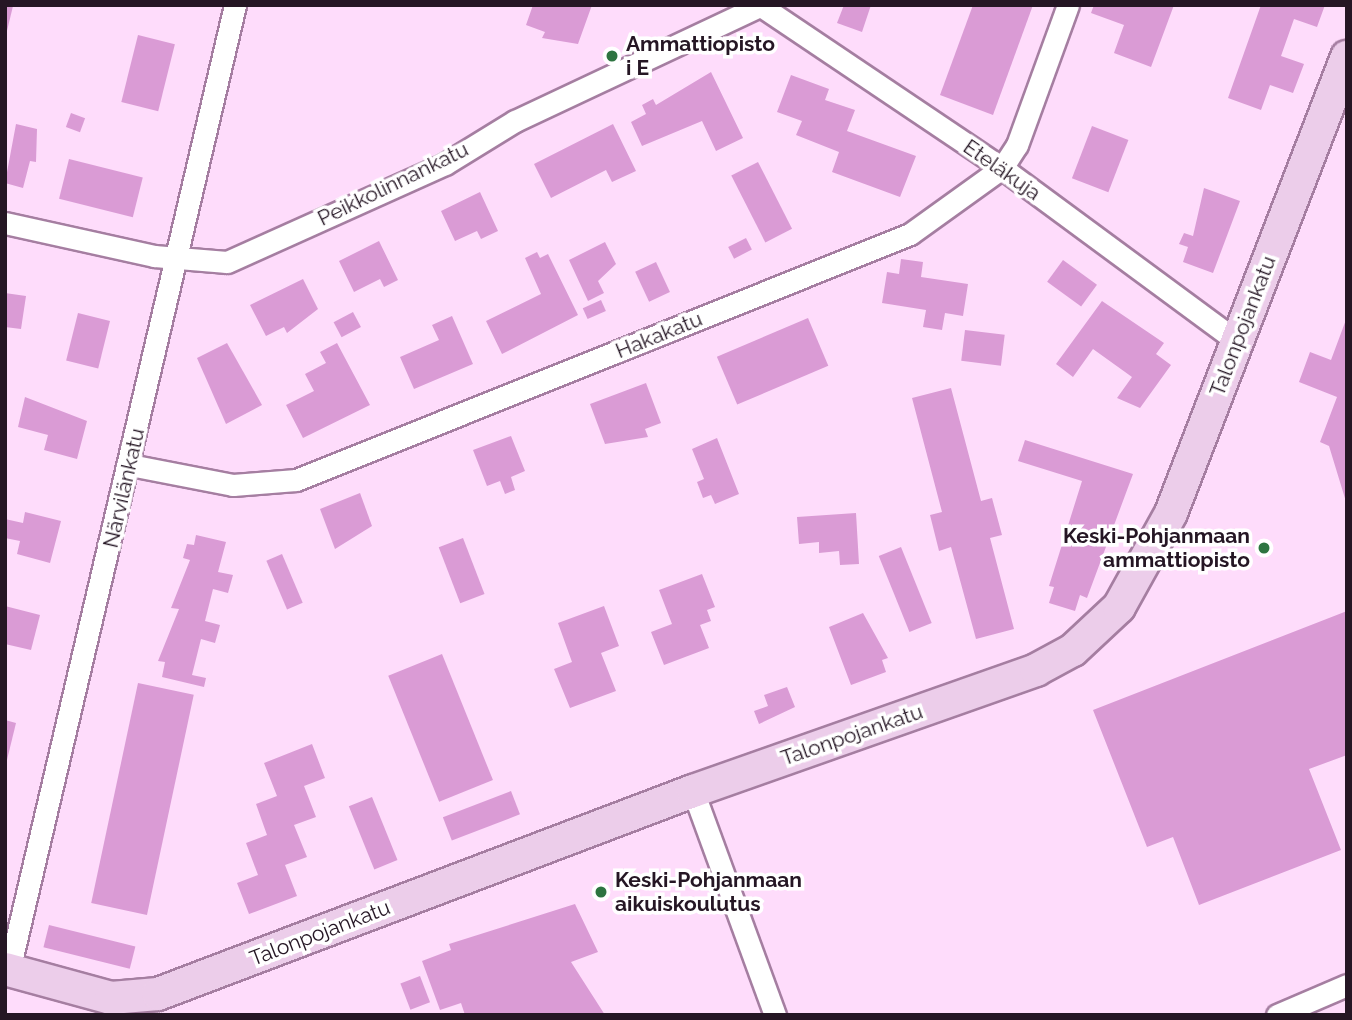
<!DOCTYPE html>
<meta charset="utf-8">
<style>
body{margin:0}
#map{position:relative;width:1352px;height:1020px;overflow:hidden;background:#fedcfb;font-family:Raleway,sans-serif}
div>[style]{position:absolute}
.building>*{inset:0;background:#da9bd5;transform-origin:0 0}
.roads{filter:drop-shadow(2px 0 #a57ea1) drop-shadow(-2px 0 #a57ea1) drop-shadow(0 2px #a57ea1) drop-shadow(0 -2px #a57ea1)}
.street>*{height:21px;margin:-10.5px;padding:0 10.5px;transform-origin:10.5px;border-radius:10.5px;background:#fff}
.secondary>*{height:32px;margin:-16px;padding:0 16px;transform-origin:16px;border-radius:16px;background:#eccdea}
.dots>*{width:19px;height:19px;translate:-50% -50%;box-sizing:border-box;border:4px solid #fff;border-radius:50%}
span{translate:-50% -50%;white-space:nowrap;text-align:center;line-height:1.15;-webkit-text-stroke:7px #fff;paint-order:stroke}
.poi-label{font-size:21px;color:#251624;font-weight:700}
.left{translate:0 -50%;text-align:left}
.right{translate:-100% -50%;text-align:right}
.street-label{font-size:21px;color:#251624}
.frame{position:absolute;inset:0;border:7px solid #251624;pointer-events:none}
</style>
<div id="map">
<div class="building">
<div style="clip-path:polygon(5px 5px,13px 6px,6px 35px,5px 35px)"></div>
<div style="clip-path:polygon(533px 5px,592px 5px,578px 44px,542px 38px,545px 32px,526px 25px)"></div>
<div style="clip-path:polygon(844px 5px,871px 5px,862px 32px,837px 23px)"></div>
<div style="clip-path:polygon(973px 5px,1033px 5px,993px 115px,940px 95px)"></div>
<div style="clip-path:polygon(1094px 5px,1174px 5px,1151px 67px,1114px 53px,1124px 25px,1091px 13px)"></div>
<div style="clip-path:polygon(1261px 5px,1325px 5px,1317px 27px,1294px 19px,1281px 56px,1304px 64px,1293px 93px,1270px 85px,1261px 110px,1228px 98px)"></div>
<div style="left:138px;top:35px;width:38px;height:69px;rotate:14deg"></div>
<div style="clip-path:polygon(711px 72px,743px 138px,716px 151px,702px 121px,642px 146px,631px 122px,646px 114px,642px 105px,653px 99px,656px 105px)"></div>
<div style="clip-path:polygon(791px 75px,829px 89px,825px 100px,855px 110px,847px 131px,916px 156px,900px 197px,832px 172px,839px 152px,796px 135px,802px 121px,777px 112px)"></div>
<div style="left:71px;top:113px;width:15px;height:15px;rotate:20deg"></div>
<div style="clip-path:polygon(16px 124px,37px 129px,36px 162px,30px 161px,23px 188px,5px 183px)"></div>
<div style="clip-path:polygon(613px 124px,636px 171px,612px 182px,606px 170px,551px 198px,534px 164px)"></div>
<div style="left:1092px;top:126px;width:39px;height:56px;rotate:21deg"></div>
<div style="left:69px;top:159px;width:76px;height:41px;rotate:14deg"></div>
<div style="left:758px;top:162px;width:75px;height:30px;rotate:63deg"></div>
<div style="clip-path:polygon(1204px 188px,1240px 201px,1213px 273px,1183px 262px,1188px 247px,1179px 244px,1184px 233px,1193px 236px)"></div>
<div style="clip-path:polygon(480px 192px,498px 231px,481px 239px,477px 231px,455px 241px,441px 211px)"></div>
<div style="left:746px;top:238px;width:13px;height:20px;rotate:63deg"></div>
<div style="clip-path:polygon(379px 241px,398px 280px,384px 287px,380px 279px,354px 292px,339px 261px)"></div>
<div style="clip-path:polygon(605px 242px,616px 264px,598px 281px,604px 293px,588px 301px,569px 260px)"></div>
<div style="clip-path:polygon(537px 252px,540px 258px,548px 254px,578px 315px,502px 354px,486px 321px,541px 294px,525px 258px)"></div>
<div style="clip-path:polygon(901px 259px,923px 262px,921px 277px,968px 284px,963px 316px,945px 313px,942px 330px,923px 327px,926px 310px,882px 303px,887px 272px,899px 274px)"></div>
<div style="left:1063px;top:260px;width:42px;height:27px;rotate:36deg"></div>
<div style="left:656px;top:262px;width:33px;height:23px;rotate:65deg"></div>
<div style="clip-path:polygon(303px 279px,318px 309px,287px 333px,284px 327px,266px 336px,250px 305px)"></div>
<div style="clip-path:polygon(5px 293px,26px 296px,21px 329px,5px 327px)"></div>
<div style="left:601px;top:300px;width:12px;height:20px;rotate:66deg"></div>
<div style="clip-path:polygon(1102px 301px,1164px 343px,1156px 354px,1171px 365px,1140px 408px,1117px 398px,1132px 377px,1093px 349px,1073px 377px,1056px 364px)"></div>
<div style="left:353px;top:312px;width:17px;height:22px;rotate:62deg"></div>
<div style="left:78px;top:313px;width:33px;height:49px;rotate:14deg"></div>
<div style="clip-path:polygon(452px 316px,473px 364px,414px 389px,400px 357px,439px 340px,432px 325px)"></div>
<div style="clip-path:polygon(1347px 317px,1347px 505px,1329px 446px,1320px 442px,1337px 397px,1299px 382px,1310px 352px,1331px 360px)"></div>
<div style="left:808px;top:318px;width:52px;height:99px;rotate:67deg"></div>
<div style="left:965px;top:330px;width:40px;height:31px;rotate:7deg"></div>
<div style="clip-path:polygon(227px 343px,262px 405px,226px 424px,197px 358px)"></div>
<div style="clip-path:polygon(337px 343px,370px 405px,303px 438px,286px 405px,314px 391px,305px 374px,326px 363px,320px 352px)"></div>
<div style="clip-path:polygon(646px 383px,661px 423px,645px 429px,648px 437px,605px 444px,590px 404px)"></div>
<div style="clip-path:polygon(951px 388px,981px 501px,992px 498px,1002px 535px,990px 538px,1014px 629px,976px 639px,951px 547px,939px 551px,930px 515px,942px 512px,912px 398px)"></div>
<div style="clip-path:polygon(25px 397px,87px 421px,77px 459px,44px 450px,48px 435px,18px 427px)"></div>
<div style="clip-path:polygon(511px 436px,525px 471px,511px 477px,515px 490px,505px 494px,500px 481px,487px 486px,473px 450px)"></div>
<div style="clip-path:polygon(717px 438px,739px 494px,715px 504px,711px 495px,703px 498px,697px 482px,704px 479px,692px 449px)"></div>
<div style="clip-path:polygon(1025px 440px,1133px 474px,1087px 598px,1080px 595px,1075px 611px,1049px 603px,1054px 587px,1049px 586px,1082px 481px,1018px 461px)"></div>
<div style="clip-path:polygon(360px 493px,372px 526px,335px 549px,320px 509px)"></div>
<div style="clip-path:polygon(25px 512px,61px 521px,50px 563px,17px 554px,20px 541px,5px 538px,5px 519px,23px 523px)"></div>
<div style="clip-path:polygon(856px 513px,859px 564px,840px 565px,839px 551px,819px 553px,819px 542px,799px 544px,797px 517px)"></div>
<div style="clip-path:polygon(196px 535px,226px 542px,218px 572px,233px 575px,228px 593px,213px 589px,205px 621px,220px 625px,215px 643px,201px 639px,192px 675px,206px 678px,204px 687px,162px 677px,165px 662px,158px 661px,179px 609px,171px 608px,190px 560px,183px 558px,187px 544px,194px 545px)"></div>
<div style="left:463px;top:538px;width:60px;height:26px;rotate:69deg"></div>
<div style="left:901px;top:547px;width:82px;height:24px;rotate:68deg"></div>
<div style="left:282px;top:554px;width:53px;height:17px;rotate:67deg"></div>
<div style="clip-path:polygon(702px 574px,715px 607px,707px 610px,711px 621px,700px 625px,709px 648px,664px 665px,651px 632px,672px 624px,659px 590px)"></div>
<div style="clip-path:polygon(5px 606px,40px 615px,31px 650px,5px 644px)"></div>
<div style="clip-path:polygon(604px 606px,619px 646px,601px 653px,616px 691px,570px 708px,554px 669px,572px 662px,558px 623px)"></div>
<div style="clip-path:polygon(1347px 611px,1347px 755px,1309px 769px,1341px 850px,1199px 905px,1173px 837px,1147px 847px,1093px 710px)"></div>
<div style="clip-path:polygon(863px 613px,888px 658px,882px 660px,886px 672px,851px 685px,829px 627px)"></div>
<div style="left:442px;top:654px;width:136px;height:58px;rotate:68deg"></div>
<div style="left:138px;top:683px;width:57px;height:225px;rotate:12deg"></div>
<div style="clip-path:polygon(787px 687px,795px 707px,759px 724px,754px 711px,768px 706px,764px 695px)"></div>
<div style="clip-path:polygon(5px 720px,16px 723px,6px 764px,5px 764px)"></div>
<div style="clip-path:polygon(312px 744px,325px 778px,304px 786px,316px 817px,294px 825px,307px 857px,285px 865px,297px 896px,249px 914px,237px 883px,258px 875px,246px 843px,267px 835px,256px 804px,277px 796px,264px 763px)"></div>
<div style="left:511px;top:791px;width:25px;height:73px;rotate:69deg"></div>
<div style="left:372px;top:797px;width:68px;height:25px;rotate:68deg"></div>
<div style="clip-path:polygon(575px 904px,598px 952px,571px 962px,605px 1015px,465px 1015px,461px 1003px,440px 1010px,422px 961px,451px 950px,449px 944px)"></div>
<div style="left:49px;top:925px;width:89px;height:23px;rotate:14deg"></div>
<div style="left:420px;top:976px;width:28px;height:21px;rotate:69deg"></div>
</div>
<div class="roads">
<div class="street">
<div style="left:761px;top:6px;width:290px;rotate:33.9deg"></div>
<div style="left:1002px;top:168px;width:292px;rotate:36.4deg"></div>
<div style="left:5px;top:223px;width:153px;rotate:12.5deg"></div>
<div style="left:154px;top:256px;width:73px;rotate:4.7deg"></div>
<div style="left:227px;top:262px;width:239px;rotate:-24.2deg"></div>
<div style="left:445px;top:164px;width:82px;rotate:-31.6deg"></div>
<div style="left:515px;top:121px;width:272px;rotate:-25.2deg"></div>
<div style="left:130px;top:465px;width:105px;rotate:11deg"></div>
<div style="left:233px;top:485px;width:63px;rotate:-4.5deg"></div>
<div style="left:296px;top:480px;width:661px;rotate:-21.83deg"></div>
<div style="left:910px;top:234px;width:113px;rotate:-35.7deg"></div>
<div style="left:1002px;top:168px;width:27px;rotate:-57deg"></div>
<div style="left:1017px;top:145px;width:149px;rotate:-70deg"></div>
<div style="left:693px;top:791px;width:239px;rotate:69.9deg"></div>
<div style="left:9px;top:970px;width:991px;rotate:-76.82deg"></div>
<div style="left:1277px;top:1015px;width:76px;rotate:-23.2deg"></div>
</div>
<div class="secondary">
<div style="left:5px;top:969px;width:110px;rotate:15.3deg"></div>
<div style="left:111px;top:998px;width:47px;rotate:-4.9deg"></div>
<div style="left:158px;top:994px;width:572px;rotate:-20.78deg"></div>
<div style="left:693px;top:791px;width:364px;rotate:-19.4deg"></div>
<div style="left:1036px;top:670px;width:42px;rotate:-28.4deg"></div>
<div style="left:1073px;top:650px;width:63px;rotate:-43.1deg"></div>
<div style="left:1119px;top:607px;width:107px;rotate:-61deg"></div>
<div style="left:1171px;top:513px;width:489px;rotate:-68.9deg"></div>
</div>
</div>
<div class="dots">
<div style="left:612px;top:56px;background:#2d7440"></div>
<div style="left:1264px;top:548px;background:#2d7440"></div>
<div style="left:601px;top:892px;background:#2d7440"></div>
</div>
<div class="poi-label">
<span class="left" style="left:626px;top:56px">Ammattiopisto<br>i E</span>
<span class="right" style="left:1250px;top:548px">Keski-Pohjanmaan<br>ammattiopisto</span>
<span class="left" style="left:615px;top:892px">Keski-Pohjanmaan<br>aikuiskoulutus</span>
</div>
<div class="street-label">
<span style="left:1002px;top:170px;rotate:35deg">Eteläkuja</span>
<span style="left:393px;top:184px;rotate:-26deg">Peikkolinnankatu</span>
<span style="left:1243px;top:326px;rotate:-69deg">Talonpojankatu</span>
<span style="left:659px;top:335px;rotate:-22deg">Hakakatu</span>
<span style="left:124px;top:488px;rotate:-77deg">Närvilänkatu</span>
<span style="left:852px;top:735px;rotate:-19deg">Talonpojankatu</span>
<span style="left:320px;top:933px;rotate:-21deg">Talonpojankatu</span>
</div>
<div class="frame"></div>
</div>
